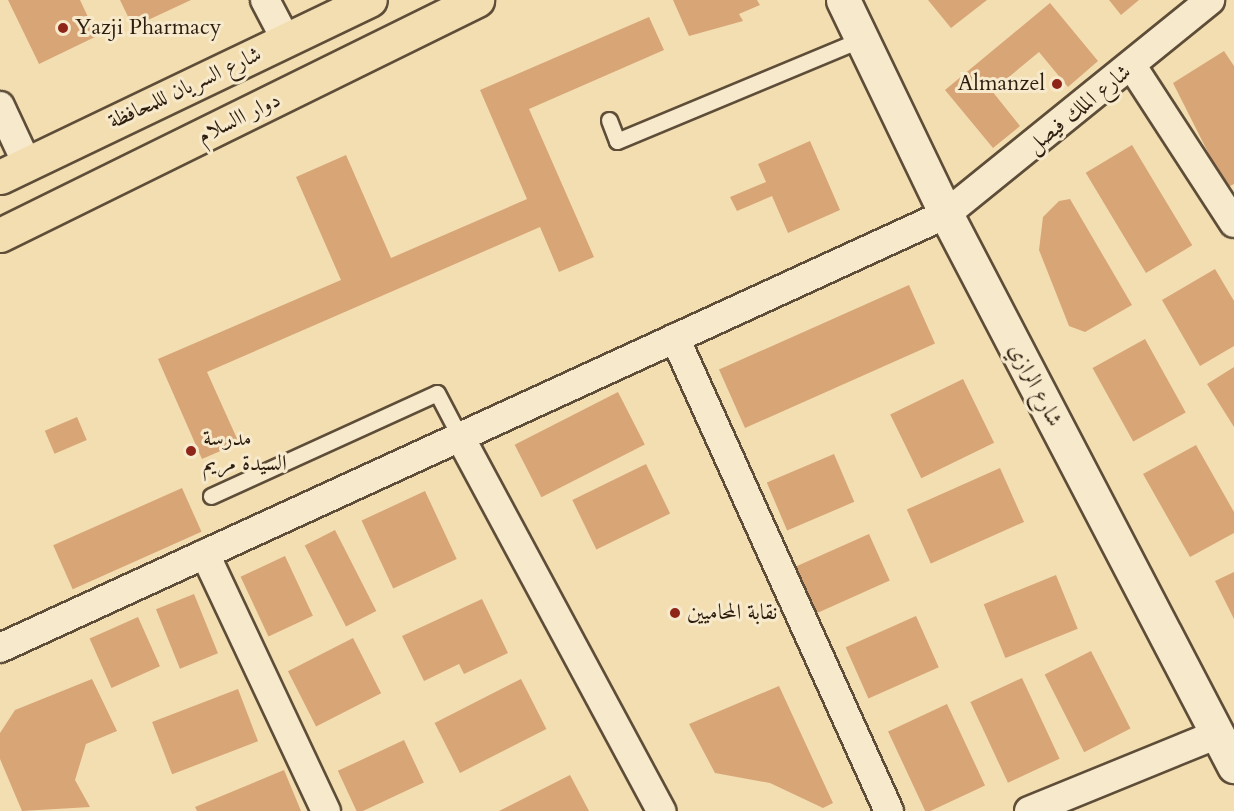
<!DOCTYPE html>
<meta charset="utf-8">
<style>
body{margin:0}
#map{position:relative;width:1234px;height:811px;overflow:hidden;background:#f3deb1;font-family:Cardo,Amiri,serif}
div>[style]{position:absolute}
.building>*{inset:0;background:#d8a577;transform-origin:0 0}
.roads{filter:drop-shadow(2px 0 #5e4d38) drop-shadow(-2px 0 #5e4d38) drop-shadow(0 2px #5e4d38) drop-shadow(0 -2px #5e4d38)}
.service>*{height:15px;margin:-7.5px;padding:0 7.5px;transform-origin:7.5px;border-radius:7.5px;background:#f7eacc}
.minor>*{height:28px;margin:-14px;padding:0 14px;transform-origin:14px;border-radius:14px;background:#f7eacc}
.secondary>*{height:33px;margin:-16.5px;padding:0 16.5px;transform-origin:16.5px;border-radius:16.5px;background:#f7eacc}
.primary>*{height:33px;margin:-16.5px;padding:0 16.5px;transform-origin:16.5px;border-radius:16.5px;background:#f3deb1}
.dots>*{width:16px;height:16px;translate:-50% -50%;box-sizing:border-box;border:3px solid #f7eacc;border-radius:50%}
span{translate:-50% -50%;white-space:nowrap;text-align:center;line-height:1.15;-webkit-text-stroke:6px #f7eacc;paint-order:stroke}
.poi-label{font-size:22px;color:#2d1d0f}
.left{translate:0 -50%;text-align:left}
.right{translate:-100% -50%;text-align:right}
.street-label{font-size:22px;color:#2d1d0f}
</style>
<div id="map">
<div class="building">
<div style="clip-path:polygon(8px 0,80px 0,97px 36px,39px 64px)"></div>
<div style="clip-path:polygon(120px 0,191px 0,133px 27px)"></div>
<div style="clip-path:polygon(673px 0,757px 0,760px 5px,739px 14px,743px 21px,689px 36px)"></div>
<div style="clip-path:polygon(928px 0,987px 0,951px 28px)"></div>
<div style="clip-path:polygon(1109px 0,1139px 0,1121px 15px)"></div>
<div style="clip-path:polygon(1050px 3px,1098px 61px,1068px 87px,1039px 52px,992px 91px,1020px 126px,993px 148px,945px 90px)"></div>
<div style="clip-path:polygon(649px 17px,664px 50px,529px 109px,594px 257px,559px 272px,540px 227px,207px 372px,239px 443px,202px 459px,158px 359px,341px 280px,296px 177px,346px 155px,391px 258px,527px 199px,480px 90px)"></div>
<div style="clip-path:polygon(1224px 51px,1234px 66px,1234px 184px,1226px 188px,1173px 83px)"></div>
<div style="clip-path:polygon(810px 141px,840px 210px,788px 233px,772px 196px,737px 211px,730px 197px,766px 182px,758px 164px)"></div>
<div style="left:1132px;top:145px;width:117px;height:54px;rotate:59deg"></div>
<div style="clip-path:polygon(1070px 199px,1132px 305px,1085px 332px,1069px 326px,1039px 250px,1043px 217px,1059px 201px)"></div>
<div style="clip-path:polygon(1215px 269px,1234px 301px,1234px 346px,1200px 366px,1162px 300px)"></div>
<div style="left:909px;top:285px;width:64px;height:208px;rotate:66deg"></div>
<div style="left:1145px;top:339px;width:84px;height:60px;rotate:61deg"></div>
<div style="clip-path:polygon(1234px 367px,1234px 427px,1207px 384px)"></div>
<div style="left:963px;top:379px;width:71px;height:81px;rotate:64deg"></div>
<div style="left:618px;top:392px;width:59px;height:116px;rotate:63deg"></div>
<div style="left:77px;top:417px;width:25px;height:35px;rotate:67deg"></div>
<div style="clip-path:polygon(1196px 445px,1234px 512px,1234px 533px,1190px 557px,1143px 474px)"></div>
<div style="left:834px;top:454px;width:52px;height:73px;rotate:67deg"></div>
<div style="left:646px;top:464px;width:55px;height:82px;rotate:64deg"></div>
<div style="left:1000px;top:468px;width:59px;height:102px;rotate:66deg"></div>
<div style="left:182px;top:488px;width:48px;height:141px;rotate:66deg"></div>
<div style="left:425px;top:491px;width:75px;height:70px;rotate:65deg"></div>
<div style="left:335px;top:530px;width:91px;height:34px;rotate:63deg"></div>
<div style="left:869px;top:534px;width:51px;height:80px;rotate:66deg"></div>
<div style="left:285px;top:556px;width:66px;height:49px;rotate:65deg"></div>
<div style="clip-path:polygon(1234px 572px,1234px 619px,1215px 581px)"></div>
<div style="left:1056px;top:575px;width:58px;height:78px;rotate:68deg"></div>
<div style="left:194px;top:594px;width:64px;height:41px;rotate:68deg"></div>
<div style="clip-path:polygon(482px 599px,508px 653px,464px 674px,459px 664px,424px 681px,402px 636px)"></div>
<div style="left:916px;top:616px;width:56px;height:77px;rotate:66deg"></div>
<div style="left:138px;top:617px;width:54px;height:53px;rotate:66deg"></div>
<div style="left:353px;top:638px;width:62px;height:73px;rotate:63deg"></div>
<div style="left:1091px;top:651px;width:87px;height:52px;rotate:63deg"></div>
<div style="left:1022px;top:678px;width:89px;height:57px;rotate:65deg"></div>
<div style="clip-path:polygon(92px 679px,117px 731px,86px 744px,75px 780px,90px 807px,22px 811px,0 759px,0 733px,15px 710px)"></div>
<div style="left:521px;top:679px;width:56px;height:97px;rotate:63deg"></div>
<div style="clip-path:polygon(779px 686px,833px 803px,823px 808px,770px 783px,715px 773px,689px 724px)"></div>
<div style="left:238px;top:689px;width:56px;height:92px;rotate:69deg"></div>
<div style="left:947px;top:704px;width:90px;height:65px;rotate:65deg"></div>
<div style="left:404px;top:740px;width:47px;height:73px;rotate:65deg"></div>
<div style="clip-path:polygon(284px 770px,301px 811px,197px 811px,195px 807px)"></div>
<div style="clip-path:polygon(570px 775px,589px 811px,499px 811px)"></div>
</div>
<div class="roads">
<div class="service">
<div style="left:609px;top:120px;width:22px;rotate:69deg"></div>
<div style="left:617px;top:141px;width:265px;rotate:-22.6deg"></div>
<div style="left:211px;top:496px;width:248px;rotate:-24.5deg"></div>
<div style="left:437px;top:393px;width:50px;rotate:62.4deg"></div>
</div>
<div class="minor">
<div style="left:265px;top:0;width:45px;rotate:62.3deg"></div>
<div style="left:1132px;top:66px;width:187px;rotate:57deg"></div>
<div style="left:0;top:106px;width:64px;rotate:65deg"></div>
<div style="left:675px;top:338px;width:519px;rotate:65.66deg"></div>
<div style="left:460px;top:437px;width:425px;rotate:61.7deg"></div>
<div style="left:205px;top:554px;width:284px;rotate:64.8deg"></div>
<div style="left:0;top:648px;width:1041px;rotate:-24.64deg"></div>
<div style="left:946px;top:214px;width:340px;rotate:-39deg"></div>
<div style="left:1029px;top:811px;width:204px;rotate:-22.2deg"></div>
</div>
<div class="secondary">
<div style="left:843px;top:0;width:237px;rotate:64.3deg"></div>
<div style="left:946px;top:214px;width:623px;rotate:62.45deg"></div>
</div>
<div class="primary">
<div style="left:0;top:177px;width:410px;rotate:-25.6deg"></div>
<div style="left:0;top:235px;width:532px;rotate:-26.23deg"></div>
</div>
</div>
<div class="dots">
<div style="left:63px;top:28px;background:#8f2418"></div>
<div style="left:1057px;top:84px;background:#8f2418"></div>
<div style="left:191px;top:451px;background:#8f2418"></div>
<div style="left:675px;top:613px;background:#8f2418"></div>
</div>
<div class="poi-label">
<span class="left" style="left:75px;top:28px">Yazji Pharmacy</span>
<span class="right" style="left:1045px;top:84px">Almanzel</span>
<span class="left" style="left:203px;top:451px">مدرسة<br>السيدة مريم</span>
<span class="left" style="left:687px;top:613px">نقابة المحاميين</span>
</div>
<div class="street-label">
<span style="left:185px;top:88px;rotate:-25deg">شارع السريان لللمحافظة</span>
<span style="left:1079px;top:109px;rotate:-39deg">شارع الملك فيصل</span>
<span style="left:239px;top:118px;rotate:-26deg">دوار االسلام</span>
<span style="left:1035px;top:385px;rotate:62deg">شارع الرازي</span>
</div>
</div>
